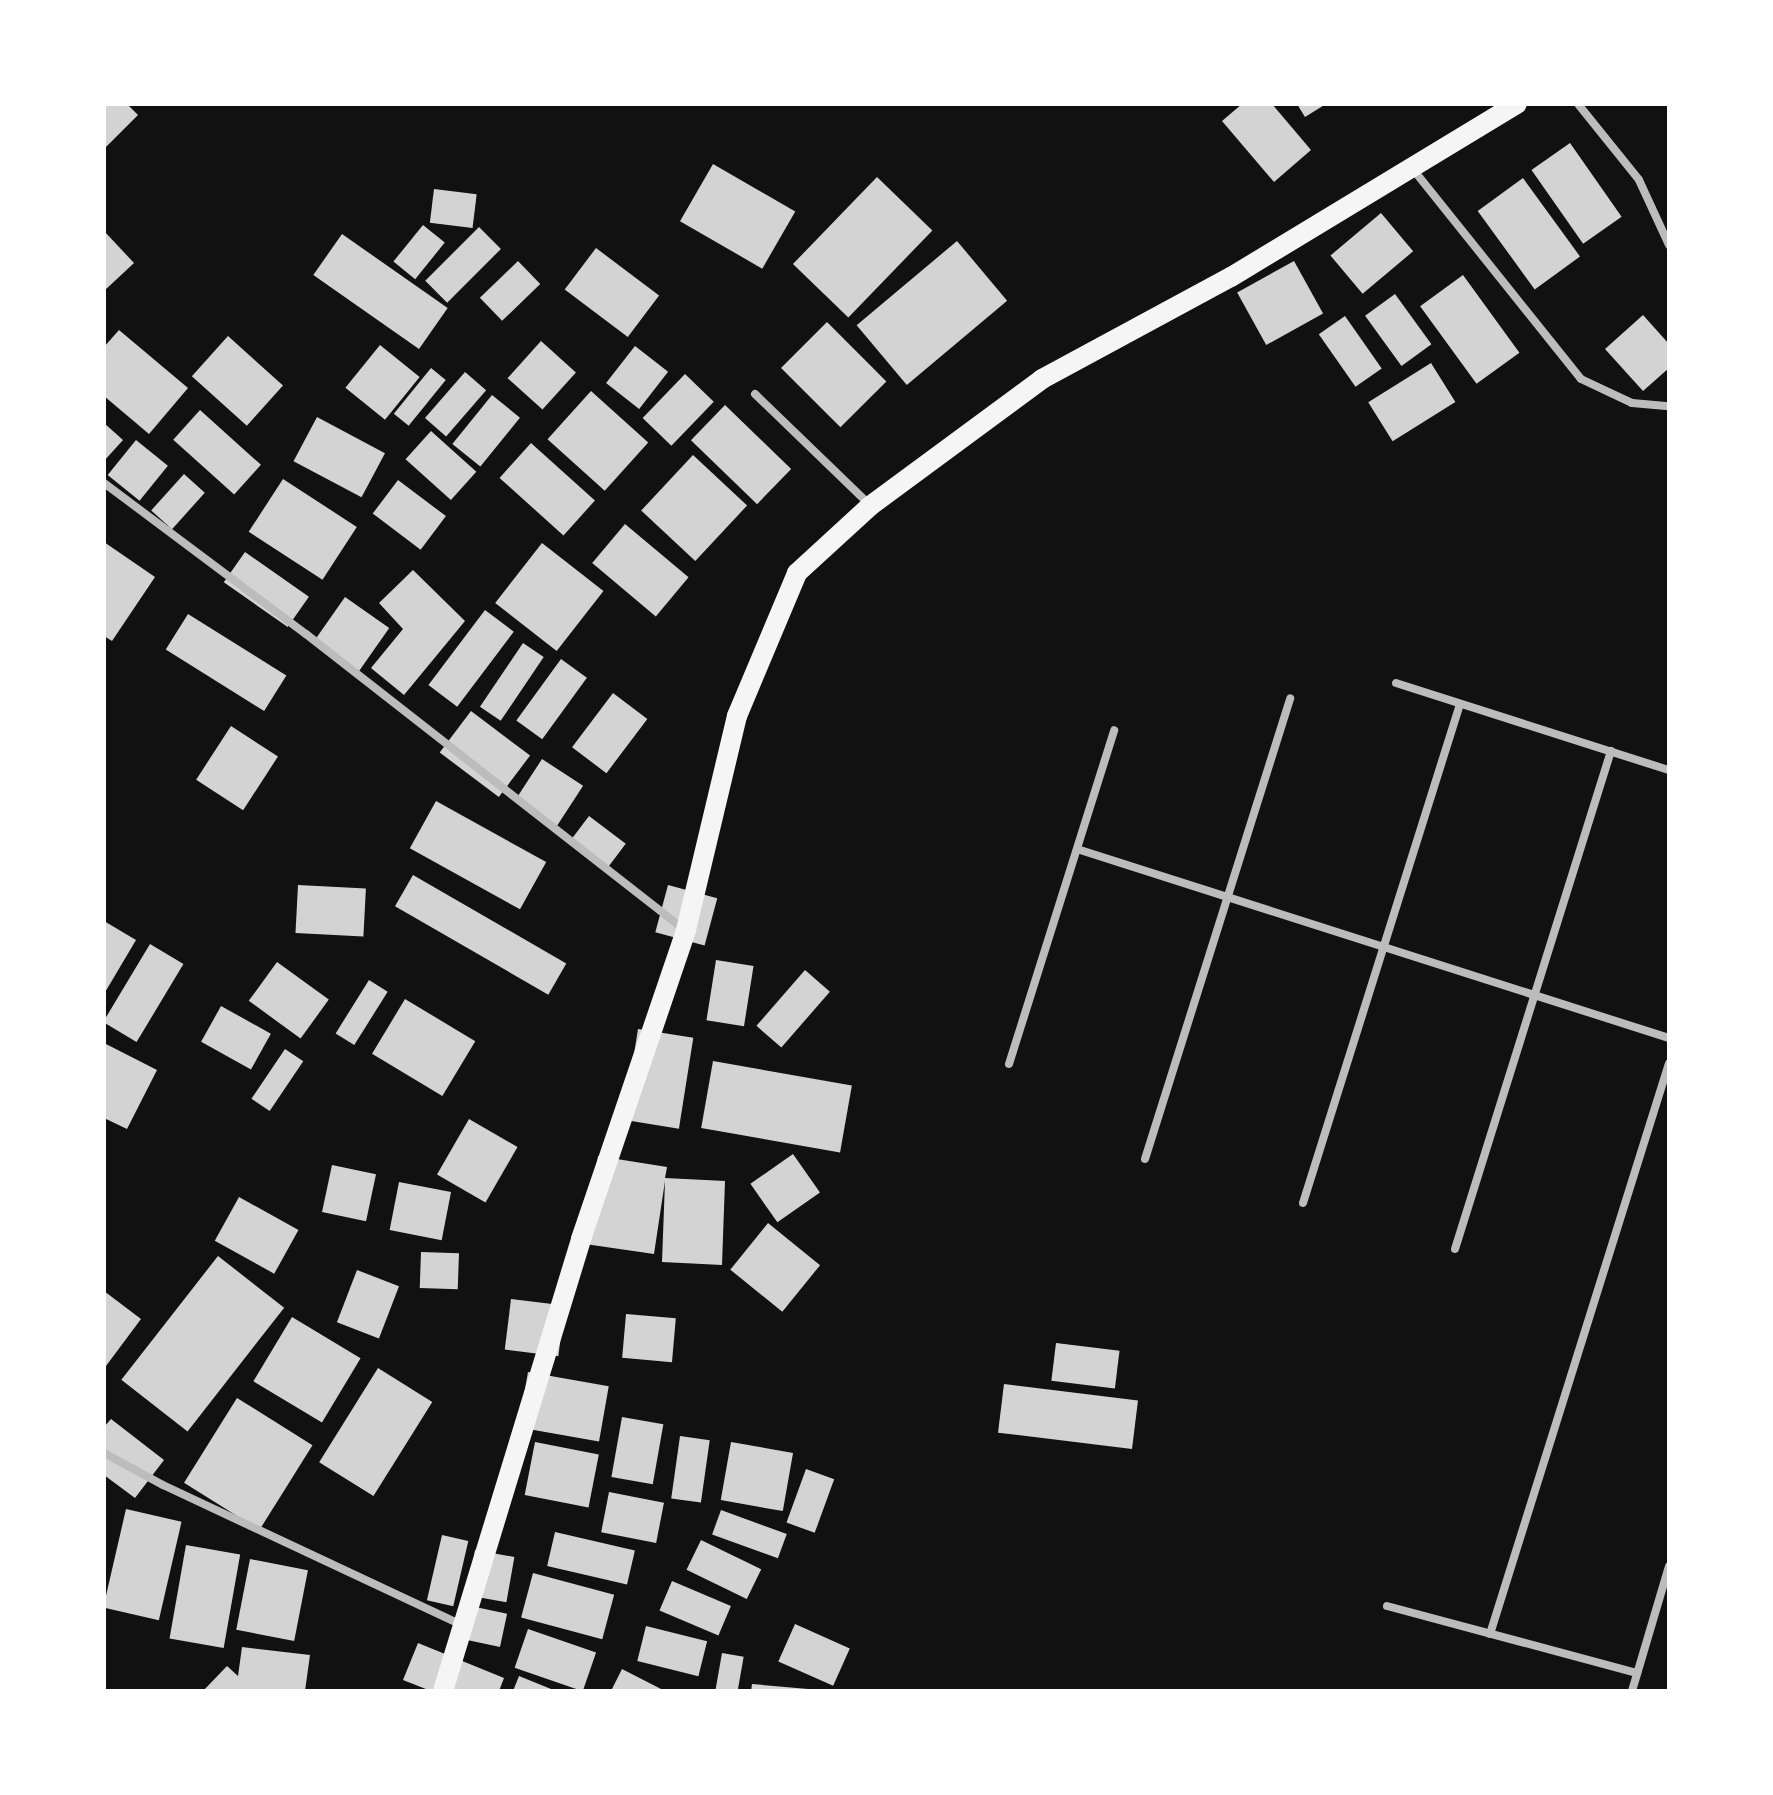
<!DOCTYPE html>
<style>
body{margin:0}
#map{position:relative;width:1773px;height:1795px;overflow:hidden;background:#111;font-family:"Work Sans",sans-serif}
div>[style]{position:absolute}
.building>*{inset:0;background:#d3d3d3;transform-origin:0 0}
.minor>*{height:8px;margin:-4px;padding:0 4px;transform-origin:4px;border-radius:4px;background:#bcbcbc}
.primary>*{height:20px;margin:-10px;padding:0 10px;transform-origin:10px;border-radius:10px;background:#f5f5f5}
span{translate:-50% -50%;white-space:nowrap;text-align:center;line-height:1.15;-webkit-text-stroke:6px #fff;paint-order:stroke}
.frame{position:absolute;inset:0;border:106px solid #fff;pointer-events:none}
</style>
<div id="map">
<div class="building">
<div style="clip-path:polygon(104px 104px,127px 104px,138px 115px,104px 149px)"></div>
<div style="clip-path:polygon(1242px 104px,1272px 104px,1311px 150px,1274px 182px,1222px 121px)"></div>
<div style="clip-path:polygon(1297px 104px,1326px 104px,1305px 117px)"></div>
<div style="left:1570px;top:143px;width:90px;height:47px;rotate:55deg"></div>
<div style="left:713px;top:164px;width:95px;height:66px;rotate:30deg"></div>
<div style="left:877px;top:177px;width:77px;height:121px;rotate:44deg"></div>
<div style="left:1523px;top:178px;width:97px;height:56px;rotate:54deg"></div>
<div style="left:434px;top:189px;width:43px;height:34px;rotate:7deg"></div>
<div style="left:1381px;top:213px;width:50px;height:66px;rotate:50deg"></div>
<div style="left:423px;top:225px;width:28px;height:47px;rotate:39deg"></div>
<div style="left:479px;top:227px;width:31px;height:76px;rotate:45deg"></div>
<div style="clip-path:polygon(104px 231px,134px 263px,104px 291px)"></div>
<div style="left:342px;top:234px;width:129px;height:50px;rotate:35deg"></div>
<div style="left:957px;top:241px;width:78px;height:131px;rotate:50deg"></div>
<div style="left:596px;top:248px;width:79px;height:52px;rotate:37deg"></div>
<div style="left:518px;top:261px;width:32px;height:53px;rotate:46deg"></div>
<div style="left:1294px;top:261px;width:60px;height:65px;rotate:61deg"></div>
<div style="left:1463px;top:275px;width:96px;height:53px;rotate:54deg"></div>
<div style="left:1395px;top:294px;width:62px;height:37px;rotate:54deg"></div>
<div style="clip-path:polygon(1643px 315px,1669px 344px,1669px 368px,1643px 391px,1605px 349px)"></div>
<div style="left:1345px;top:316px;width:64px;height:32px;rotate:55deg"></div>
<div style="left:827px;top:322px;width:84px;height:65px;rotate:45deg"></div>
<div style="clip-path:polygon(119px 330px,188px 388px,149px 434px,104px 396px,104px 347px)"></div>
<div style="left:228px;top:336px;width:74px;height:54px;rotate:42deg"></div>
<div style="left:541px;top:341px;width:47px;height:50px;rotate:42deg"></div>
<div style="left:380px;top:345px;width:51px;height:55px;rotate:39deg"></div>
<div style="left:635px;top:346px;width:42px;height:47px;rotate:38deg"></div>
<div style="left:1431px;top:363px;width:46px;height:74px;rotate:58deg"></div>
<div style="left:431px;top:368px;width:19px;height:59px;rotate:39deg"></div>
<div style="left:465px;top:372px;width:28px;height:61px;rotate:41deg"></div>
<div style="left:685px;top:374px;width:40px;height:61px;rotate:44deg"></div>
<div style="left:591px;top:391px;width:77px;height:65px;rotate:42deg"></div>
<div style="left:492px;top:395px;width:36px;height:63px;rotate:39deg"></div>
<div style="left:725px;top:405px;width:92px;height:49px;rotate:44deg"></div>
<div style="left:200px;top:410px;width:82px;height:40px;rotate:42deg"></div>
<div style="left:317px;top:417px;width:77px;height:50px;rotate:28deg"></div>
<div style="clip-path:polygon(104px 423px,123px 440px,104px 461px)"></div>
<div style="left:431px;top:431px;width:61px;height:38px;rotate:42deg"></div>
<div style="left:136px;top:440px;width:41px;height:45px;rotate:39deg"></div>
<div style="left:531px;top:443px;width:86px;height:47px;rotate:42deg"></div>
<div style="left:693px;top:455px;width:74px;height:76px;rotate:43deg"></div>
<div style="left:184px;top:474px;width:28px;height:49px;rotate:42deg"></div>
<div style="left:283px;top:479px;width:88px;height:63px;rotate:33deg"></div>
<div style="left:398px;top:480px;width:60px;height:42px;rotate:37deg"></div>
<div style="left:625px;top:524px;width:83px;height:51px;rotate:40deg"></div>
<div style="clip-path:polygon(104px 542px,155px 577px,112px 641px,104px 636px)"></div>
<div style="left:542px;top:543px;width:78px;height:76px;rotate:38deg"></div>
<div style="left:245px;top:552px;width:78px;height:37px;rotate:35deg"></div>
<div style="clip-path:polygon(413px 570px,465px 621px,404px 695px,371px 668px,403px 629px,379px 603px)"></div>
<div style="left:345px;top:597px;width:54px;height:55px;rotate:35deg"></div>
<div style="left:485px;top:610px;width:36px;height:94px;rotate:37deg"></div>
<div style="left:188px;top:614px;width:116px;height:42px;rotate:32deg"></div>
<div style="left:523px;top:643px;width:25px;height:77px;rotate:34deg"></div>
<div style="left:561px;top:659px;width:32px;height:76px;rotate:36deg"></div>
<div style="left:613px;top:693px;width:43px;height:68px;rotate:37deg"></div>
<div style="left:471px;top:711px;width:74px;height:52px;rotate:37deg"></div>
<div style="left:231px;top:726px;width:56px;height:64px;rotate:33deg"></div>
<div style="left:542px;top:759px;width:49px;height:49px;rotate:33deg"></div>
<div style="left:436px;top:801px;width:126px;height:54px;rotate:29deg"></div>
<div style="left:589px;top:816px;width:46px;height:32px;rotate:37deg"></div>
<div style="left:413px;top:875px;width:177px;height:36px;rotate:30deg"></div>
<div style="left:298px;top:885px;width:68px;height:48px;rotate:3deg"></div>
<div style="left:668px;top:885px;width:51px;height:49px;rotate:15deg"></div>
<div style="clip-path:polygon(104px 921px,136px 940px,104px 994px)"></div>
<div style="left:150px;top:944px;width:39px;height:91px;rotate:31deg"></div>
<div style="left:716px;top:960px;width:38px;height:61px;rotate:9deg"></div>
<div style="left:277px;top:962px;width:64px;height:48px;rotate:36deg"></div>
<div style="left:805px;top:970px;width:33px;height:74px;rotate:41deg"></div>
<div style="left:369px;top:980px;width:22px;height:63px;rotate:32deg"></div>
<div style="left:405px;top:999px;width:82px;height:64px;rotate:31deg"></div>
<div style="left:221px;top:1006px;width:57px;height:41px;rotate:29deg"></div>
<div style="left:638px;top:1029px;width:56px;height:92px;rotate:9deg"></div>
<div style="clip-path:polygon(104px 1043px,157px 1070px,127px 1129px,104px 1118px)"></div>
<div style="left:285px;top:1049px;width:22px;height:60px;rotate:34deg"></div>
<div style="left:713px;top:1061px;width:141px;height:68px;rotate:10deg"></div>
<div style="left:469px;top:1119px;width:56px;height:64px;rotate:30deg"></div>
<div style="left:793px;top:1154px;width:47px;height:52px;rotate:55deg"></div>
<div style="clip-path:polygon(598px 1156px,667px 1167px,665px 1178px,725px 1181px,722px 1265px,662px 1262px,665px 1181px,654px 1254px,585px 1244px)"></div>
<div style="left:332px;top:1165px;width:45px;height:48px;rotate:12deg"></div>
<div style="left:399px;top:1182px;width:53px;height:49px;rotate:11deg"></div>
<div style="left:239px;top:1197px;width:68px;height:50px;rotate:29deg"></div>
<div style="left:768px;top:1223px;width:67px;height:60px;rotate:39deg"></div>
<div style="left:421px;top:1252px;width:38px;height:36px;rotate:2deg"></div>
<div style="left:218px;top:1256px;width:84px;height:157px;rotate:38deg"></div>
<div style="left:357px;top:1270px;width:45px;height:56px;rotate:21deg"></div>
<div style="clip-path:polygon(104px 1291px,141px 1319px,106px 1366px,104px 1365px)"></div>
<div style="left:511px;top:1299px;width:54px;height:51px;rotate:7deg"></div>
<div style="left:626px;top:1314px;width:50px;height:44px;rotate:5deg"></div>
<div style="left:292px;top:1317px;width:80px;height:75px;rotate:31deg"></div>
<div style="left:1056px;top:1343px;width:64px;height:38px;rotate:7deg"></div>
<div style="left:378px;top:1368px;width:64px;height:111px;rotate:32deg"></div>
<div style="left:528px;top:1372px;width:82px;height:56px;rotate:10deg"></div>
<div style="left:1004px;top:1384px;width:135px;height:49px;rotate:7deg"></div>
<div style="left:237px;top:1398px;width:89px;height:100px;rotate:32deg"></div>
<div style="left:622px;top:1417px;width:42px;height:61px;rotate:10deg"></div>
<div style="clip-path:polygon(111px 1419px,164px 1460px,135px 1498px,104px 1475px,104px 1427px)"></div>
<div style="left:680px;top:1436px;width:30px;height:63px;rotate:8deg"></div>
<div style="left:535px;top:1442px;width:65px;height:54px;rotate:11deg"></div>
<div style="left:731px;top:1442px;width:63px;height:59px;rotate:10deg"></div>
<div style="left:806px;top:1469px;width:30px;height:57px;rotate:20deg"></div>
<div style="left:609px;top:1492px;width:56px;height:41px;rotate:11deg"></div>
<div style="left:126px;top:1509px;width:57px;height:101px;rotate:13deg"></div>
<div style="left:721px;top:1510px;width:70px;height:26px;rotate:20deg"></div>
<div style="left:555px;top:1532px;width:82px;height:35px;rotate:13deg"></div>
<div style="left:442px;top:1535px;width:27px;height:67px;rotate:13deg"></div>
<div style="left:701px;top:1540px;width:67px;height:33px;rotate:26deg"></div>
<div style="left:186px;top:1545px;width:55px;height:95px;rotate:10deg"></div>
<div style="left:475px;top:1550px;width:40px;height:46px;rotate:10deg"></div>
<div style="left:250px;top:1559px;width:59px;height:72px;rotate:11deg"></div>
<div style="left:533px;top:1573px;width:84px;height:46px;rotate:15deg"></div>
<div style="left:672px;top:1581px;width:64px;height:32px;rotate:23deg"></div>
<div style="left:466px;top:1605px;width:42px;height:34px;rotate:12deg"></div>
<div style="left:795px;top:1624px;width:60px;height:41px;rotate:24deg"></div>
<div style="left:646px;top:1626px;width:63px;height:36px;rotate:14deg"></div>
<div style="left:528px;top:1629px;width:72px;height:41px;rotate:19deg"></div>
<div style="clip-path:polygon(418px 1643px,504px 1678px,499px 1691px,431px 1691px,403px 1680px)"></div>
<div style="clip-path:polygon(242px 1647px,310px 1655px,305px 1691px,203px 1691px,227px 1666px,238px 1676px)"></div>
<div style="left:722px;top:1653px;width:22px;height:38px;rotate:10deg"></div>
<div style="clip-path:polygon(622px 1669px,665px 1691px,611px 1691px)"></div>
<div style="clip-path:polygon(519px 1676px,556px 1691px,513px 1691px)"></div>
<div style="clip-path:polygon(752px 1684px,808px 1689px,808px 1691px,751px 1691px)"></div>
</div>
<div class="minor">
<div style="left:1578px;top:104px;width:97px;rotate:51.2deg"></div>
<div style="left:1639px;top:180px;width:72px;rotate:65.2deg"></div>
<div style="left:1412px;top:168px;width:270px;rotate:51.3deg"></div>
<div style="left:1581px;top:379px;width:56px;rotate:25.2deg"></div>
<div style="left:1632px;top:403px;width:37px;rotate:5deg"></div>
<div style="left:755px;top:394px;width:160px;rotate:44deg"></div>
<div style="left:104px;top:483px;width:252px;rotate:36.8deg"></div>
<div style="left:306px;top:634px;width:481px;rotate:38deg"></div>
<div style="left:1396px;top:683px;width:287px;rotate:17.7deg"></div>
<div style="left:1077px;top:849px;width:621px;rotate:17.71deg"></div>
<div style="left:1009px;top:1064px;width:350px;rotate:-72.5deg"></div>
<div style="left:1145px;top:1159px;width:483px;rotate:-72.5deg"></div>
<div style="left:1303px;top:1203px;width:523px;rotate:-72.53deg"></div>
<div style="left:1455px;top:1249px;width:522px;rotate:-72.61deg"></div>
<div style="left:104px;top:1453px;width:67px;rotate:28.5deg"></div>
<div style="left:163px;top:1485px;width:332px;rotate:25.1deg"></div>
<div style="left:1387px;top:1606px;width:259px;rotate:15deg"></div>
<div style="left:1490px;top:1634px;width:598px;rotate:-72.59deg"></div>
<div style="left:1632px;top:1691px;width:130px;rotate:-73.5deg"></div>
</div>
<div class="primary">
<div style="left:443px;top:1691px;width:473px;rotate:-73deg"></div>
<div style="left:581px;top:1239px;width:326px;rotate:-71.2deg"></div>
<div style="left:686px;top:930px;width:220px;rotate:-76.6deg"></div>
<div style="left:737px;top:716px;width:155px;rotate:-67.2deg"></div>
<div style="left:797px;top:573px;width:99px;rotate:-42.5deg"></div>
<div style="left:870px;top:506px;width:214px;rotate:-36.4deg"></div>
<div style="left:1042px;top:379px;width:215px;rotate:-28.4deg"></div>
<div style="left:1231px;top:277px;width:334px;rotate:-31.2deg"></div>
</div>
<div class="frame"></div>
</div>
